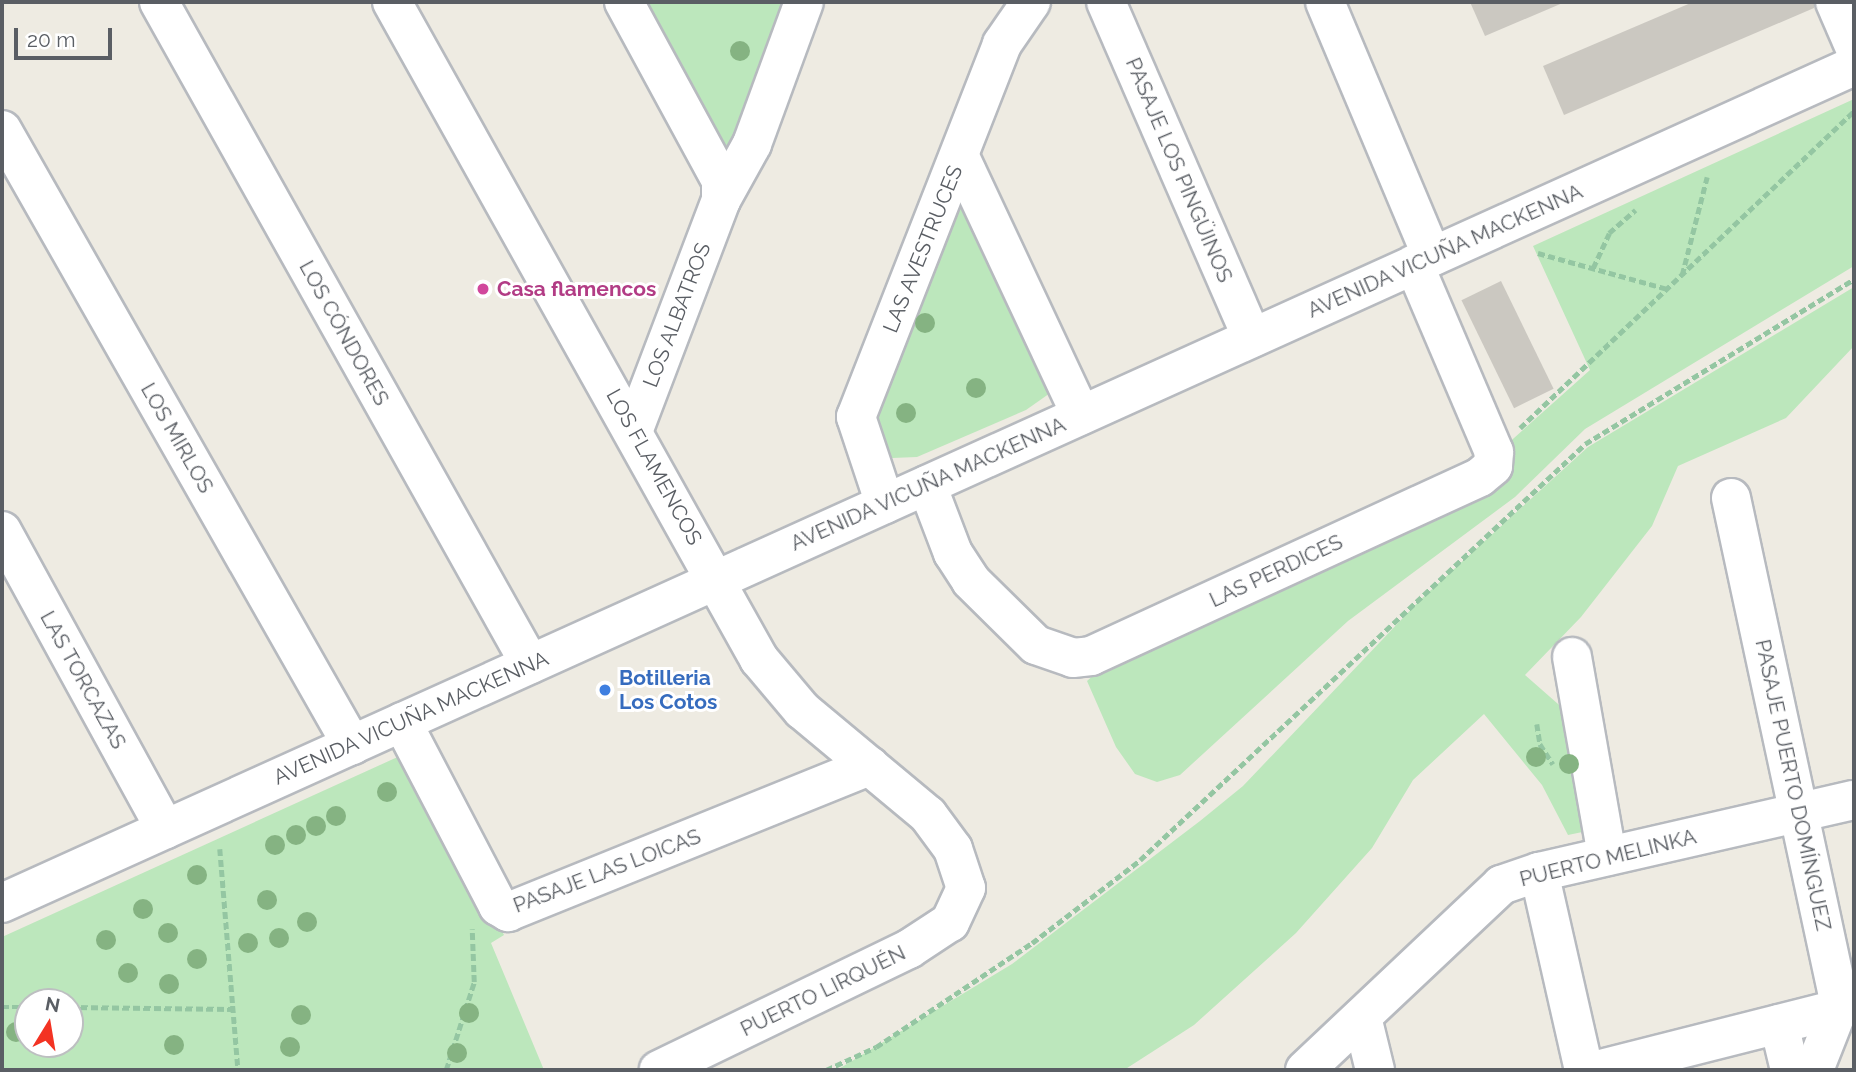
<!DOCTYPE html>
<meta charset="utf-8">
<style>
body{margin:0}
#map{position:relative;width:1856px;height:1072px;overflow:hidden;background:#eeebe2;font-family:Raleway,sans-serif}
div>[style]{position:absolute}
.green>*{inset:0;background:#bce7bc}
.building>*{inset:0;background:#cbc8c1;transform-origin:0 0}
.path>*{height:4.5px;margin-top:-2.25px;transform-origin:0;background:repeating-linear-gradient(90deg,#94c6a2 0 7px,transparent 0 10.5px)}
.roads{filter:drop-shadow(2px 0 #b7babf) drop-shadow(-2px 0 #b7babf) drop-shadow(0 2px #b7babf) drop-shadow(0 -2px #b7babf)}
.minor>*{height:38px;margin:-19px;padding:0 19px;transform-origin:19px;border-radius:19px;background:#fff}
.tertiary>*{height:38px;margin:-19px;padding:0 19px;transform-origin:19px;border-radius:19px;background:#fff}
.trees>*{width:20px;height:20px;margin:-10px;border-radius:50%;background:#85b382}
.dots>*{width:19px;height:19px;translate:-50% -50%;box-sizing:border-box;border:4px solid #fff;border-radius:50%}
span{translate:-50% -50%;white-space:nowrap;text-align:center;line-height:1.15;-webkit-text-stroke:6px #fff;paint-order:stroke}
.street-label{font-size:21px;color:#5a5e64}
.hotel-label{font-size:21px;color:#b23c85;font-weight:700}
.left{translate:0 -50%;text-align:left}
.shop-label{font-size:21px;color:#366cbe;font-weight:700}
.frame{position:absolute;inset:0;border:4px solid #5a5e64;pointer-events:none}
.north{position:absolute;left:14px;top:988px;width:70px;height:70px;box-sizing:border-box;background:#fff;border:2px solid #bdbfc1;border-radius:50%;rotate:11deg;font-size:19px;font-weight:700;line-height:28px;text-align:center;color:#5a5e64}
.north::after{content:'';display:block;margin:auto;width:24px;height:32px;background:#f33323;clip-path:polygon(50% 0,100% 100%,50% 72%,0 100%)}
.scale{position:absolute;left:14px;top:28px;width:98px;height:32px;box-sizing:border-box;border:4px solid #5a5e64;border-top:0;padding-left:9px;font-size:21px;line-height:24px;white-space:nowrap;color:#5a5e64;-webkit-text-stroke:5px #fff;paint-order:stroke}
</style>
<div id="map">
<div class="green">
<div style="clip-path:polygon(641px 2px,790px 2px,729px 153px,721px 150px)"></div>
<div style="clip-path:polygon(1854px 99px,1854px 266px,1585px 429px,1515px 497px,1348px 621px,1180px 775px,1157px 782px,1135px 774px,1116px 747px,1087px 681px,1112px 659px,1504px 447px,1590px 370px,1533px 246px)"></div>
<div style="clip-path:polygon(961px 189px,1053px 391px,1026px 410px,917px 457px,892px 458px,880px 452px,872px 421px)"></div>
<div style="clip-path:polygon(1854px 287px,1854px 346px,1786px 418px,1678px 466px,1652px 526px,1581px 617px,1525px 675px,1574px 718px,1592px 830px,1568px 835px,1542px 785px,1484px 714px,1413px 780px,1372px 848px,1296px 933px,1194px 1025px,1124px 1070px,837px 1070px,1012px 964px,1200px 821px,1243px 786px,1420px 600px,1588px 447px)"></div>
<div style="clip-path:polygon(evenodd,413px 750px,504px 935px,491px 943px,544px 1070px,2px 1070px,2px 937px,413px 750px,28px 1002px,70px 1002px,70px 1044px,28px 1044px,28px 1002px)"></div>
</div>
<div class="building">
<div style="clip-path:polygon(1470px 2px,1565px 2px,1485px 36px)"></div>
<div style="clip-path:polygon(1693px 2px,1814px 2px,1814px 8px,1564px 115px,1543px 66px)"></div>
<div style="left:1501px;top:281px;width:120px;height:44px;rotate:64deg"></div>
</div>
<div class="path">
<div style="left:1538px;top:253px;width:135px;rotate:15.5deg"></div>
<div style="left:1593px;top:268px;width:38px;rotate:-65deg"></div>
<div style="left:1609px;top:233px;width:35px;rotate:-41deg"></div>
<div style="left:1682px;top:275px;width:101px;rotate:-75.7deg"></div>
<div style="left:1520px;top:428px;width:460px;rotate:-43.5deg"></div>
<div style="left:1537px;top:724px;width:20px;rotate:81deg"></div>
<div style="left:1540px;top:744px;width:24px;rotate:57deg"></div>
<div style="left:220px;top:849px;width:222px;rotate:85.3deg"></div>
<div style="left:2px;top:1007px;width:26px"></div>
<div style="left:70px;top:1007px;width:163px;rotate:0.7deg"></div>
<div style="left:446px;top:1070px;width:92px;rotate:-72.3deg"></div>
<div style="left:474px;top:982px;width:53px;rotate:-92.2deg"></div>
<div style="left:826px;top:1070px;width:55px;rotate:-24.7deg"></div>
<div style="left:876px;top:1047px;width:187px;rotate:-33.7deg"></div>
<div style="left:1032px;top:943px;width:136px;rotate:-37.5deg"></div>
<div style="left:1140px;top:860px;width:609px;rotate:-43.07deg"></div>
<div style="left:1585px;top:444px;width:316px;rotate:-31.5deg"></div>
</div>
<div class="roads">
<div class="minor">
<div style="left:159px;top:2px;width:759px;rotate:60.73deg"></div>
<div style="left:392px;top:2px;width:753px;rotate:60.81deg"></div>
<div style="left:759px;top:659px;width:67px;rotate:49.9deg"></div>
<div style="left:802px;top:710px;width:164px;rotate:39.8deg"></div>
<div style="left:928px;top:815px;width:42px;rotate:53.7deg"></div>
<div style="left:953px;top:849px;width:41px;rotate:71.6deg"></div>
<div style="left:966px;top:888px;width:38px;rotate:115deg"></div>
<div style="left:950px;top:922px;width:49px;rotate:146.6deg"></div>
<div style="left:909px;top:949px;width:278px;rotate:154.2deg"></div>
<div style="left:624px;top:2px;width:204px;rotate:61.5deg"></div>
<div style="left:721px;top:181px;width:19px;rotate:90deg"></div>
<div style="left:721px;top:200px;width:245px;rotate:110.8deg"></div>
<div style="left:1106px;top:2px;width:366px;rotate:66.5deg"></div>
<div style="left:1325px;top:2px;width:276px;rotate:67.2deg"></div>
<div style="left:1835px;top:2px;width:48px;rotate:66.6deg"></div>
<div style="left:2px;top:130px;width:708px;rotate:60.36deg"></div>
<div style="left:960px;top:157px;width:285px;rotate:64.9deg"></div>
<div style="left:721px;top:200px;width:64px;rotate:-61deg"></div>
<div style="left:752px;top:144px;width:151px;rotate:-69.9deg"></div>
<div style="left:927px;top:485px;width:73px;rotate:69.1deg"></div>
<div style="left:953px;top:553px;width:33px;rotate:57deg"></div>
<div style="left:971px;top:581px;width:91px;rotate:44.6deg"></div>
<div style="left:1036px;top:645px;width:39px;rotate:19deg"></div>
<div style="left:1073px;top:658px;width:18px;rotate:-6deg"></div>
<div style="left:1091px;top:656px;width:428px;rotate:-24.7deg"></div>
<div style="left:1480px;top:477px;width:17px;rotate:-40deg"></div>
<div style="left:1493px;top:466px;width:14px;rotate:-86deg"></div>
<div style="left:1494px;top:452px;width:204px;rotate:-113.1deg"></div>
<div style="left:1731px;top:498px;width:509px;rotate:77.87deg"></div>
<div style="left:1838px;top:996px;width:13px;rotate:90deg"></div>
<div style="left:1838px;top:1009px;width:66px;rotate:111.5deg"></div>
<div style="left:885px;top:504px;width:92px;rotate:-108.4deg"></div>
<div style="left:856px;top:417px;width:401px;rotate:-68.6deg"></div>
<div style="left:1002px;top:44px;width:51px;rotate:-55.4deg"></div>
<div style="left:2px;top:531px;width:340px;rotate:61.3deg"></div>
<div style="left:1572px;top:657px;width:202px;rotate:80deg"></div>
<div style="left:402px;top:722px;width:208px;rotate:62.4deg"></div>
<div style="left:498px;top:906px;width:12px;rotate:31deg"></div>
<div style="left:508px;top:912px;width:390px;rotate:-22deg"></div>
<div style="left:1539px;top:872px;width:203px;rotate:77.2deg"></div>
<div style="left:1362px;top:1017px;width:55px;rotate:76.2deg"></div>
<div style="left:1779px;top:1024px;width:47px;rotate:76.6deg"></div>
<div style="left:1305px;top:1070px;width:270px;rotate:-43.3deg"></div>
<div style="left:1501px;top:885px;width:40px;rotate:-18.9deg"></div>
<div style="left:1539px;top:872px;width:323px;rotate:-12.9deg"></div>
<div style="left:1597px;top:1070px;width:249px;rotate:-14.2deg"></div>
</div>
<div class="tertiary">
<div style="left:2px;top:903px;width:2032px;rotate:-24.32deg"></div>
</div>
</div>
<div class="trees">
<div style="left:740px;top:51px"></div>
<div style="left:925px;top:323px"></div>
<div style="left:976px;top:388px"></div>
<div style="left:906px;top:413px"></div>
<div style="left:1536px;top:757px"></div>
<div style="left:1569px;top:764px"></div>
<div style="left:387px;top:792px"></div>
<div style="left:336px;top:816px"></div>
<div style="left:316px;top:826px"></div>
<div style="left:296px;top:835px"></div>
<div style="left:275px;top:845px"></div>
<div style="left:197px;top:875px"></div>
<div style="left:267px;top:900px"></div>
<div style="left:143px;top:909px"></div>
<div style="left:307px;top:922px"></div>
<div style="left:168px;top:933px"></div>
<div style="left:279px;top:938px"></div>
<div style="left:106px;top:940px"></div>
<div style="left:248px;top:943px"></div>
<div style="left:197px;top:959px"></div>
<div style="left:128px;top:973px"></div>
<div style="left:169px;top:984px"></div>
<div style="left:469px;top:1013px"></div>
<div style="left:301px;top:1015px"></div>
<div style="left:16px;top:1032px"></div>
<div style="left:174px;top:1045px"></div>
<div style="left:290px;top:1047px"></div>
<div style="left:457px;top:1053px"></div>
</div>
<div class="dots">
<div style="left:483px;top:289px;background:#d1479c"></div>
<div style="left:605px;top:690px;background:#3f7fe0"></div>
</div>
<div class="street-label">
<span style="left:1179px;top:170px;rotate:67deg">PASAJE LOS PINGÜINOS</span>
<span style="left:923px;top:249px;rotate:-68deg">LAS AVESTRUCES</span>
<span style="left:1445px;top:251px;rotate:-24deg">AVENIDA VICUÑA MACKENNA</span>
<span style="left:677px;top:315px;rotate:-69deg">LOS ALBATROS</span>
<span style="left:344px;top:333px;rotate:61deg">LOS CÓNDORES</span>
<span style="left:177px;top:438px;rotate:60deg">LOS MIRLOS</span>
<span style="left:654px;top:467px;rotate:61deg">LOS FLAMENCOS</span>
<span style="left:928px;top:484px;rotate:-24deg">AVENIDA VICUÑA MACKENNA</span>
<span style="left:1276px;top:571px;rotate:-25deg">LAS PERDICES</span>
<span style="left:83px;top:680px;rotate:61deg">LAS TORCAZAS</span>
<span style="left:411px;top:718px;rotate:-24deg">AVENIDA VICUÑA MACKENNA</span>
<span style="left:1793px;top:785px;rotate:78deg">PASAJE PUERTO DOMÍNGUEZ</span>
<span style="left:1608px;top:858px;rotate:-14deg">PUERTO MELINKA</span>
<span style="left:607px;top:871px;rotate:-21deg">PASAJE LAS LOICAS</span>
<span style="left:823px;top:991px;rotate:-26deg">PUERTO LIRQUÉN</span>
</div>
<div class="hotel-label">
<span class="left" style="left:497px;top:289px">Casa flamencos</span>
</div>
<div class="shop-label">
<span class="left" style="left:619px;top:690px">Botilleria<br>Los Cotos</span>
</div>
<div class="frame"></div>
<div class="north">N</div>
<div class="scale">20 m</div>
</div>
